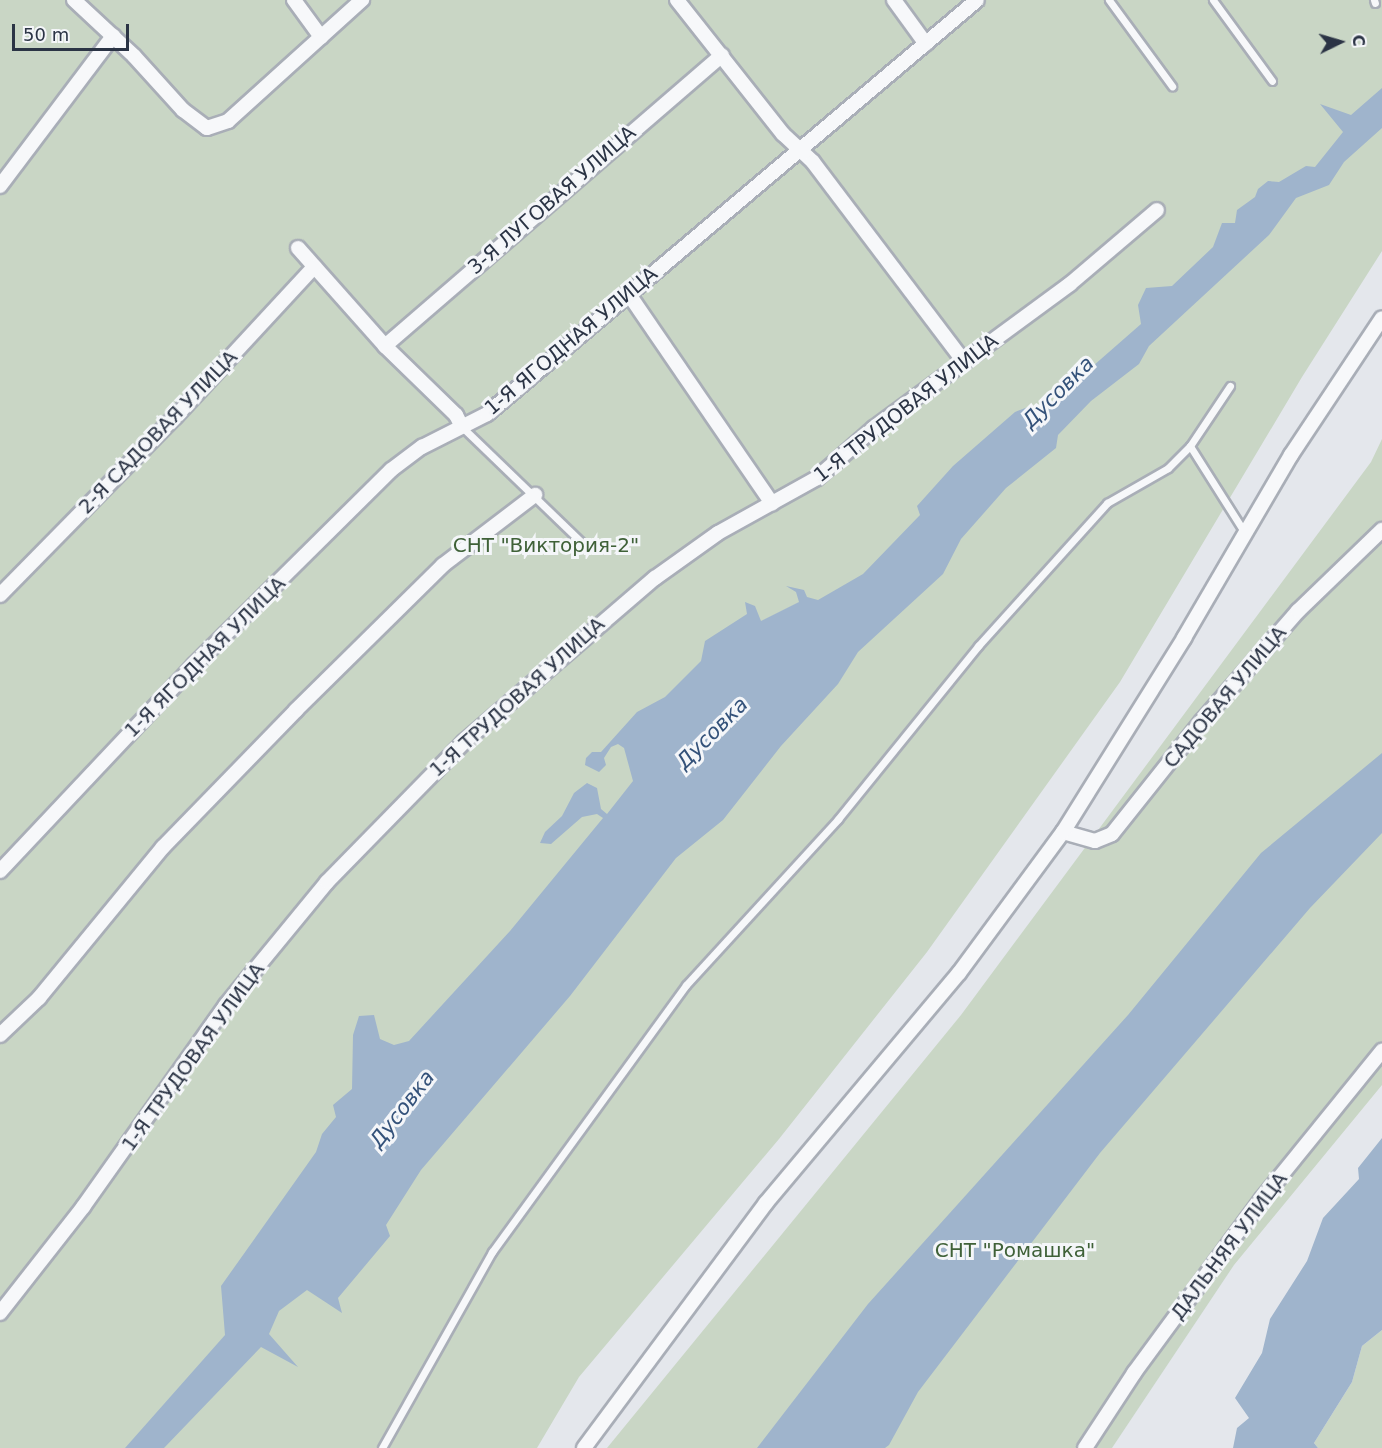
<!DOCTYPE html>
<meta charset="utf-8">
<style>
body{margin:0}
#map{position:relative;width:1382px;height:1448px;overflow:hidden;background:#e4e7ec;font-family:"DejaVu Sans",sans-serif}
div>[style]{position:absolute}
.green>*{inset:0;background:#c9d6c5}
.water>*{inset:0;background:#9fb4cc}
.roads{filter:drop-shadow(2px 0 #a9aeb7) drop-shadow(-2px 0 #a9aeb7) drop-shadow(0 2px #a9aeb7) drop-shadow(0 -2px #a9aeb7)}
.lane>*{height:7px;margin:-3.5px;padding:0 3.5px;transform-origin:3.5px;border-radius:3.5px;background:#f7f8fa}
.street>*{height:14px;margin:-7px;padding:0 7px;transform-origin:7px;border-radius:7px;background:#f7f8fa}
span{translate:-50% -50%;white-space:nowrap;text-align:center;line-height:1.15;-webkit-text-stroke:6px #f4f6f9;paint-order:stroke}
.street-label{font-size:20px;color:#2b3445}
.park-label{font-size:20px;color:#3f6138}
.water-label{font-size:21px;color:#34527a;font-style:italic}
.north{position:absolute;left:1310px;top:12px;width:60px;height:60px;-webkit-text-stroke:4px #f4f6f9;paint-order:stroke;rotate:85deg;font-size:16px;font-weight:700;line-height:24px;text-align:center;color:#2b3445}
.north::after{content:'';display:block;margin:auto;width:21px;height:27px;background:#2b3445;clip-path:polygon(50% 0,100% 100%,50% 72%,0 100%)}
.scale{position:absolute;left:12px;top:24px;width:117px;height:27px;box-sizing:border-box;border:3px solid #2b3445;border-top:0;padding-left:8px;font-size:18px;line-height:21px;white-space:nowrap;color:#2b3445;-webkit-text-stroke:4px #f4f6f9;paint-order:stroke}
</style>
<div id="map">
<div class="green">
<div style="clip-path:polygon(0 0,1382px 0,1382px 251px,1302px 377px,1120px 682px,927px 952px,779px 1139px,579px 1377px,537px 1448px,0 1448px)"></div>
<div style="clip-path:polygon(1382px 439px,1382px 1085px,1234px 1265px,1112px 1448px,607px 1448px,961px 1015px,1371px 462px)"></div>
<div style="clip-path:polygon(1382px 1330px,1382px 1448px,1318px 1448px,1314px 1443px,1352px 1382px,1362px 1346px)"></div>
</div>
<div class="water">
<div style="clip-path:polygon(1382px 88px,1382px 128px,1344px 162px,1329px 185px,1296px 198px,1269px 235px,1149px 346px,1139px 364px,1091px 401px,1058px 435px,1056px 448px,1006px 488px,961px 539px,943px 574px,858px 652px,838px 684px,781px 746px,723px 820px,676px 858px,570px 996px,421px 1170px,386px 1225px,390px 1236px,338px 1298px,342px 1313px,307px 1290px,279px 1311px,269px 1334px,298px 1367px,261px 1347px,164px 1448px,125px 1448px,225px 1335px,221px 1286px,316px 1152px,322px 1134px,336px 1117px,333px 1105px,352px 1089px,353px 1035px,359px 1016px,374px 1015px,380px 1039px,394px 1045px,409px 1041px,510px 931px,603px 818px,597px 814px,582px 817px,551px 844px,540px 843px,545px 832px,562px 816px,574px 793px,587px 783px,597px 788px,601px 809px,607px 814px,633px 781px,624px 748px,618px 744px,611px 747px,604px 758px,606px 765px,599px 772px,585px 765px,586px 758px,592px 752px,601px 752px,637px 712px,665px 697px,701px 661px,705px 641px,747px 614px,745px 602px,755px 606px,761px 621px,799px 602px,796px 592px,786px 586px,804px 590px,807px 597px,818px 600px,863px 574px,920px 515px,917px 506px,953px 466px,1015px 412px,1028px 407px,1037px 415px,1141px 324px,1138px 305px,1146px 288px,1172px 286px,1213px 247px,1222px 223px,1235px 223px,1237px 210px,1255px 197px,1258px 189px,1268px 181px,1279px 182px,1306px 166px,1315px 167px,1343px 132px,1320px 104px,1351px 115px)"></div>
<div style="clip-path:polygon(1382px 753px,1382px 833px,1310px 908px,1100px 1153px,918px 1392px,889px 1445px,885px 1448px,757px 1448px,868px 1304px,1128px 1015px,1261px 853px)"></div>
<div style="clip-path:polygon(1382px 1138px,1382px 1330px,1362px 1346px,1352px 1382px,1314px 1443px,1318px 1448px,1233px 1448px,1237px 1428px,1249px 1418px,1235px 1398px,1262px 1353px,1270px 1319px,1307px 1261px,1323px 1218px,1359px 1179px,1358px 1168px)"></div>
</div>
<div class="roads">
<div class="lane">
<div style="left:1109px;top:0;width:107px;rotate:53.8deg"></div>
<div style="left:1213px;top:0;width:100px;rotate:53.9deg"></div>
<div style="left:1374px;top:0;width:3px;rotate:72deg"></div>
<div style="left:1230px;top:386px;width:72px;rotate:123.7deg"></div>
<div style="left:1190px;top:446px;width:103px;rotate:57.7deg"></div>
<div style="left:462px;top:427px;width:164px;rotate:44deg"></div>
<div style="left:382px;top:1448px;width:225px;rotate:-60.7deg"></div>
<div style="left:492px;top:1252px;width:330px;rotate:-54deg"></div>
<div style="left:686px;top:985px;width:225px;rotate:-47.5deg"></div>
<div style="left:838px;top:819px;width:223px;rotate:-51deg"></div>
<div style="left:978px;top:646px;width:193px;rotate:-47.9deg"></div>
<div style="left:1107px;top:503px;width:70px;rotate:-29.8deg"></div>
<div style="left:1168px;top:468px;width:31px;rotate:-45deg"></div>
</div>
<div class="street">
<div style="left:74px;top:0;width:82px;rotate:43deg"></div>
<div style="left:134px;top:56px;width:73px;rotate:47.8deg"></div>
<div style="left:183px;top:110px;width:30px;rotate:37deg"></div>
<div style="left:207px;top:128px;width:22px;rotate:-18deg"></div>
<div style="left:228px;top:121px;width:181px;rotate:-42.1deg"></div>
<div style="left:294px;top:0;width:46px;rotate:53.9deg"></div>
<div style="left:677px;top:0;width:171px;rotate:51.7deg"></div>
<div style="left:783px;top:134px;width:41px;rotate:43deg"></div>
<div style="left:813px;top:162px;width:251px;rotate:52.9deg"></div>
<div style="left:894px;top:0;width:54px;rotate:54deg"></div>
<div style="left:0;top:186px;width:188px;rotate:-53deg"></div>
<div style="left:298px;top:248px;width:131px;rotate:48.4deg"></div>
<div style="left:385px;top:346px;width:99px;rotate:44.2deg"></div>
<div style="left:456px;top:415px;width:13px;rotate:63deg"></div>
<div style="left:628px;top:293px;width:255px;rotate:55.6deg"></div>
<div style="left:385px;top:346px;width:445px;rotate:-40.8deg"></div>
<div style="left:0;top:595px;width:250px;rotate:-45.5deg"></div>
<div style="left:175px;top:417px;width:205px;rotate:-47.2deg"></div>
<div style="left:1063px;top:832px;width:33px;rotate:16deg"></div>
<div style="left:1095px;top:841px;width:18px;rotate:-22deg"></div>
<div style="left:1112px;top:834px;width:144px;rotate:-51.5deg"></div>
<div style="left:1202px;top:721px;width:146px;rotate:-48.9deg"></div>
<div style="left:1298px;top:611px;width:117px;rotate:-44deg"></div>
<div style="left:0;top:871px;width:283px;rotate:-46.7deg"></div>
<div style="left:194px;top:665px;width:277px;rotate:-44.7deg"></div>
<div style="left:391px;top:470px;width:39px;rotate:-37deg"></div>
<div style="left:422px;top:447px;width:73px;rotate:-26.9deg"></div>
<div style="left:487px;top:414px;width:641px;rotate:-40.19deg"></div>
<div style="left:0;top:1035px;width:54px;rotate:-43.5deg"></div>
<div style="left:39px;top:998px;width:195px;rotate:-50.6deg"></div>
<div style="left:163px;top:847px;width:191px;rotate:-45.8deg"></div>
<div style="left:296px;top:710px;width:206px;rotate:-44.6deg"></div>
<div style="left:443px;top:565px;width:116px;rotate:-37.3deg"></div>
<div style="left:0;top:1313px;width:135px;rotate:-51.9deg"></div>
<div style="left:83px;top:1207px;width:247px;rotate:-54.7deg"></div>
<div style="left:226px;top:1005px;width:159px;rotate:-50.6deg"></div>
<div style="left:327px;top:882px;width:196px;rotate:-45.6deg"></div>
<div style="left:464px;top:742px;width:252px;rotate:-40.7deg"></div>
<div style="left:655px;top:578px;width:77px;rotate:-35.5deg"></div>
<div style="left:718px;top:533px;width:113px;rotate:-29.1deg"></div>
<div style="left:817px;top:478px;width:76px;rotate:-41.3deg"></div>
<div style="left:874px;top:428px;width:243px;rotate:-36.3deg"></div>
<div style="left:1070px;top:284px;width:114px;rotate:-40.4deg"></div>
<div style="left:584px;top:1448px;width:305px;rotate:-53.4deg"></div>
<div style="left:766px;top:1203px;width:300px;rotate:-50deg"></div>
<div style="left:959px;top:973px;width:175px;rotate:-53.6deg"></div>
<div style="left:1063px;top:832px;width:229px;rotate:-58deg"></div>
<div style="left:1184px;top:638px;width:212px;rotate:-59.7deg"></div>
<div style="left:1291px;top:455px;width:164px;rotate:-56.4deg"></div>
<div style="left:1085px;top:1448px;width:90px;rotate:-56.8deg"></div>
<div style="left:1134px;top:1373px;width:216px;rotate:-53.7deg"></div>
<div style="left:1262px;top:1199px;width:191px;rotate:-51deg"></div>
</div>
</div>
<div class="street-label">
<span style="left:552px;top:200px;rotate:-41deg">3-Я ЛУГОВАЯ УЛИЦА</span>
<span style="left:571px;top:341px;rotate:-40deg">1-Я ЯГОДНАЯ УЛИЦА</span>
<span style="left:906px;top:408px;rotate:-38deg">1-Я ТРУДОВАЯ УЛИЦА</span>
<span style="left:158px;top:432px;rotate:-46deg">2-Я САДОВАЯ УЛИЦА</span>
<span style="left:205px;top:657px;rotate:-45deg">1-Я ЯГОДНАЯ УЛИЦА</span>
<span style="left:517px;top:697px;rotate:-42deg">1-Я ТРУДОВАЯ УЛИЦА</span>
<span style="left:1225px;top:697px;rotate:-50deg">САДОВАЯ УЛИЦА</span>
<span style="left:193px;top:1057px;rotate:-54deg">1-Я ТРУДОВАЯ УЛИЦА</span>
<span style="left:1229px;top:1246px;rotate:-53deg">ДАЛЬНЯЯ УЛИЦА</span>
</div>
<div class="park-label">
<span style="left:546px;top:545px">СНТ "Виктория-2"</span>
<span style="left:1015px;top:1250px">СНТ "Ромашка"</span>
</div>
<div class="water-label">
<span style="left:1058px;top:392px;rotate:-45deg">Дусовка</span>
<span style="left:712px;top:733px;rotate:-45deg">Дусовка</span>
<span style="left:402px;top:1109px;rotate:-52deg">Дусовка</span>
</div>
<div class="north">С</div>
<div class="scale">50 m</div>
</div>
